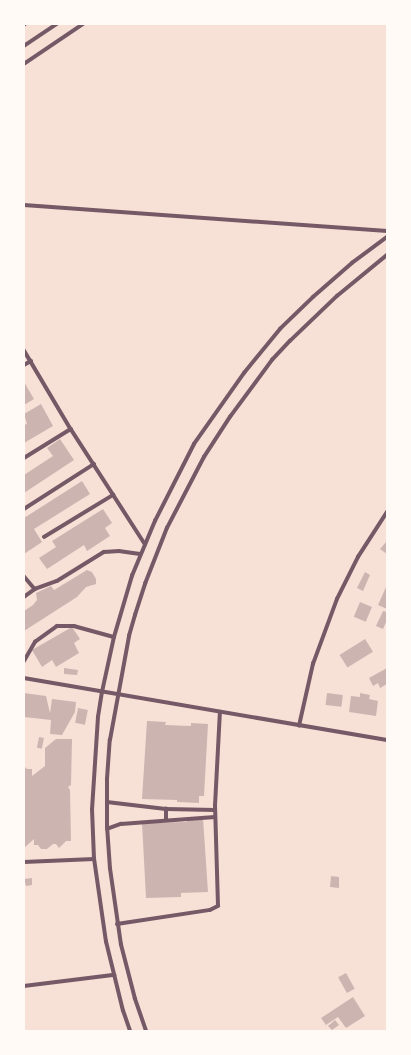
<!DOCTYPE html>
<style>
body{margin:0}
#map{position:relative;width:411px;height:1055px;overflow:hidden;background:#f7e1d7;font-family:Barlow,sans-serif}
div>[style]{position:absolute}
.building>*{inset:0;background:#ccb4b1;transform-origin:0 0}
.minor>*{height:3.5px;margin:-1.75px;padding:0 1.75px;transform-origin:1.75px;border-radius:1.75px;background:#755966}
span{translate:-50% -50%;white-space:nowrap;text-align:center;line-height:1.15;-webkit-text-stroke:3px #fffaf5;paint-order:stroke}
.frame{position:absolute;inset:0;border:25px solid #fffaf5;pointer-events:none}
</style>
<div id="map">
<div class="building">
<div style="clip-path:polygon(24px 382px,34px 399px,24px 405px)"></div>
<div style="clip-path:polygon(41px 404px,53px 426px,24px 443px,24px 425px,27px 424px,24px 414px)"></div>
<div style="clip-path:polygon(60px 439px,74px 460px,24px 493px,24px 475px,53px 456px,47px 448px)"></div>
<div style="clip-path:polygon(82px 481px,90px 494px,34px 529px,42px 542px,24px 554px,24px 518px)"></div>
<div style="clip-path:polygon(103px 509px,112px 523px,105px 528px,110px 536px,87px 551px,84px 545px,47px 569px,39px 558px,56px 547px,52px 541px)"></div>
<div style="clip-path:polygon(386px 542px,387px 542px,387px 554px,380px 549px)"></div>
<div style="clip-path:polygon(87px 570px,92px 572px,96px 579px,96px 584px,86px 587px,77px 597px,24px 631px,24px 611px,33px 605px,37px 600px,36px 593px,51px 586px,54px 590px)"></div>
<div style="clip-path:polygon(365px 572px,370px 575px,363px 591px,357px 588px)"></div>
<div style="clip-path:polygon(387px 585px,387px 609px,378px 605px)"></div>
<div style="left:360px;top:602px;width:13px;height:16px;rotate:23deg"></div>
<div style="clip-path:polygon(383px 611px,387px 612px,387px 620px,383px 629px,376px 626px)"></div>
<div style="clip-path:polygon(72px 627px,80px 639px,74px 643px,79px 653px,56px 667px,52px 660px,42px 667px,32px 650px)"></div>
<div style="left:365px;top:639px;width:15px;height:30px;rotate:58deg"></div>
<div style="clip-path:polygon(64px 668px,78px 670px,77px 675px,64px 674px)"></div>
<div style="clip-path:polygon(387px 668px,387px 684px,380px 688px,378px 683px,373px 686px,369px 678px)"></div>
<div style="clip-path:polygon(24px 693px,46px 696px,50px 713px,52px 699px,76px 702px,75px 712px,62px 735px,50px 734px,51px 720px,24px 717px)"></div>
<div style="left:327px;top:693px;width:16px;height:12px;rotate:7deg"></div>
<div style="clip-path:polygon(360px 693px,370px 695px,369px 699px,378px 701px,376px 716px,349px 712px,351px 696px,360px 697px)"></div>
<div style="left:78px;top:708px;width:10px;height:15px;rotate:11deg"></div>
<div style="clip-path:polygon(147px 721px,166px 722px,165px 725px,191px 726px,191px 723px,208px 724px,204px 796px,199px 796px,199px 803px,177px 802px,177px 800px,142px 799px)"></div>
<div style="left:39px;top:737px;width:5px;height:11px;rotate:11deg"></div>
<div style="clip-path:polygon(56px 739px,72px 739px,71px 785px,68px 787px,70px 790px,71px 841px,66px 841px,59px 848px,56px 844px,53px 844px,47px 849px,41px 849px,38px 845px,34px 845px,34px 839px,24px 848px,24px 766px,27px 769px,32px 769px,32px 776px,45px 766px,45px 748px)"></div>
<div style="clip-path:polygon(203px 818px,208px 892px,181px 893px,181px 897px,146px 898px,142px 823px,187px 822px,187px 819px)"></div>
<div style="clip-path:polygon(331px 876px,339px 877px,339px 888px,330px 887px)"></div>
<div style="clip-path:polygon(32px 878px,32px 885px,26px 886px,24px 879px)"></div>
<div style="left:346px;top:973px;width:18px;height:9px;rotate:61deg"></div>
<div style="clip-path:polygon(353px 997px,365px 1016px,346px 1028px,338px 1017px,326px 1025px,321px 1018px)"></div>
<div style="clip-path:polygon(335px 1020px,339px 1025px,332px 1030px,328px 1026px)"></div>
</div>
<div class="minor">
<div style="left:24px;top:25px;width:1px;rotate:-45deg"></div>
<div style="left:24px;top:46px;width:40px;rotate:-34deg"></div>
<div style="left:24px;top:64px;width:71px;rotate:-34.1deg"></div>
<div style="left:24px;top:205px;width:364px;rotate:4.1deg"></div>
<div style="left:24px;top:350px;width:92px;rotate:59.3deg"></div>
<div style="left:71px;top:429px;width:137px;rotate:57.2deg"></div>
<div style="left:24px;top:365px;width:8px;rotate:-30deg"></div>
<div style="left:24px;top:458px;width:55px;rotate:-31.7deg"></div>
<div style="left:24px;top:509px;width:83px;rotate:-32.7deg"></div>
<div style="left:44px;top:537px;width:81px;rotate:-31.3deg"></div>
<div style="left:24px;top:576px;width:17px;rotate:50deg"></div>
<div style="left:24px;top:597px;width:14px;rotate:-36deg"></div>
<div style="left:35px;top:589px;width:23px;rotate:-20deg"></div>
<div style="left:57px;top:581px;width:55px;rotate:-31.7deg"></div>
<div style="left:104px;top:552px;width:15px;rotate:-4deg"></div>
<div style="left:119px;top:551px;width:21px;rotate:8deg"></div>
<div style="left:24px;top:661px;width:22px;rotate:-60deg"></div>
<div style="left:35px;top:642px;width:27px;rotate:-36deg"></div>
<div style="left:57px;top:626px;width:17px"></div>
<div style="left:74px;top:626px;width:41px;rotate:15.4deg"></div>
<div style="left:24px;top:678px;width:368px;rotate:9.7deg"></div>
<div style="left:299px;top:726px;width:64px;rotate:-77.3deg"></div>
<div style="left:313px;top:664px;width:69px;rotate:-69.7deg"></div>
<div style="left:337px;top:599px;width:47px;rotate:-63.4deg"></div>
<div style="left:358px;top:557px;width:54px;rotate:-57.2deg"></div>
<div style="left:107px;top:802px;width:59px;rotate:6.8deg"></div>
<div style="left:166px;top:809px;width:49px;rotate:1.2deg"></div>
<div style="left:166px;top:820px;width:11px;rotate:-90deg"></div>
<div style="left:107px;top:829px;width:15px;rotate:-20deg"></div>
<div style="left:121px;top:824px;width:94px;rotate:-4.3deg"></div>
<div style="left:24px;top:862px;width:70px;rotate:-2.5deg"></div>
<div style="left:117px;top:924px;width:94px;rotate:-8.6deg"></div>
<div style="left:210px;top:910px;width:9px;rotate:-27deg"></div>
<div style="left:218px;top:906px;width:100px;rotate:-91.7deg"></div>
<div style="left:215px;top:806px;width:94px;rotate:-87deg"></div>
<div style="left:24px;top:986px;width:91px;rotate:-7deg"></div>
<div style="left:130px;top:1031px;width:21px;rotate:-109deg"></div>
<div style="left:123px;top:1011px;width:71px;rotate:-103.8deg"></div>
<div style="left:106px;top:942px;width:84px;rotate:-98.2deg"></div>
<div style="left:94px;top:859px;width:49px;rotate:-92.3deg"></div>
<div style="left:92px;top:810px;width:93px;rotate:-86.3deg"></div>
<div style="left:98px;top:717px;width:25px;rotate:-81deg"></div>
<div style="left:102px;top:692px;width:56px;rotate:-77.7deg"></div>
<div style="left:114px;top:637px;width:64px;rotate:-73.6deg"></div>
<div style="left:132px;top:576px;width:60px;rotate:-67.3deg"></div>
<div style="left:155px;top:521px;width:86px;rotate:-63.1deg"></div>
<div style="left:194px;top:444px;width:87px;rotate:-54.8deg"></div>
<div style="left:244px;top:373px;width:57px;rotate:-50.7deg"></div>
<div style="left:280px;top:329px;width:46px;rotate:-44.1deg"></div>
<div style="left:313px;top:297px;width:52px;rotate:-41.1deg"></div>
<div style="left:352px;top:263px;width:44px;rotate:-36.6deg"></div>
<div style="left:146px;top:1031px;width:34px;rotate:-109deg"></div>
<div style="left:135px;top:999px;width:56px;rotate:-104.5deg"></div>
<div style="left:121px;top:945px;width:77px;rotate:-98.2deg"></div>
<div style="left:110px;top:869px;width:43px;rotate:-94deg"></div>
<div style="left:107px;top:826px;width:47px;rotate:-90deg"></div>
<div style="left:107px;top:779px;width:39px;rotate:-86deg"></div>
<div style="left:110px;top:740px;width:106px;rotate:-79.6deg"></div>
<div style="left:129px;top:636px;width:22px;rotate:-74deg"></div>
<div style="left:135px;top:615px;width:33px;rotate:-72deg"></div>
<div style="left:145px;top:584px;width:60px;rotate:-68.6deg"></div>
<div style="left:167px;top:528px;width:80px;rotate:-62.5deg"></div>
<div style="left:204px;top:457px;width:48px;rotate:-57deg"></div>
<div style="left:230px;top:417px;width:71px;rotate:-53.6deg"></div>
<div style="left:272px;top:360px;width:26px;rotate:-47deg"></div>
<div style="left:290px;top:341px;width:65px;rotate:-43.8deg"></div>
<div style="left:337px;top:296px;width:65px;rotate:-39.4deg"></div>
</div>
<div class="frame"></div>
</div>
